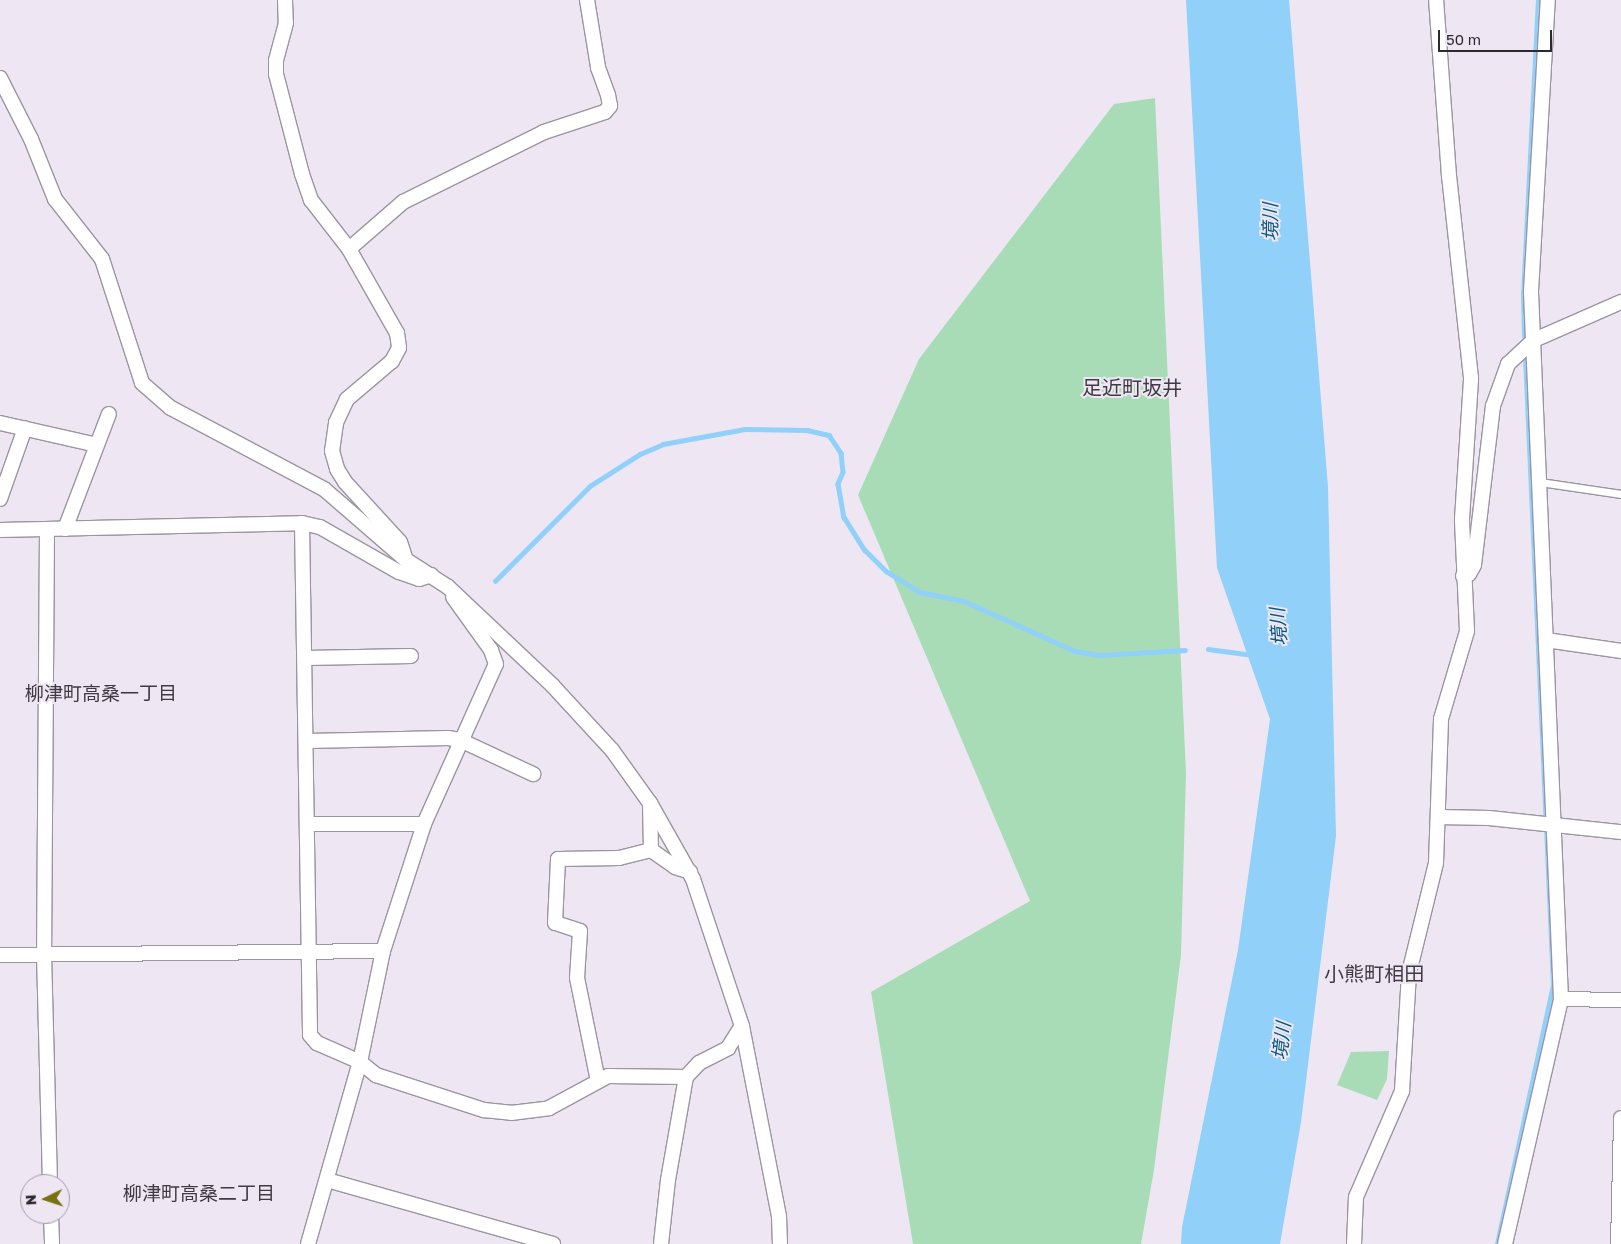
<!DOCTYPE html>
<meta charset="utf-8">
<style>
body{margin:0}
#map{position:relative;width:1621px;height:1244px;overflow:hidden;background:#eee7f3;font-family:"Golos Text","Noto Sans JP",sans-serif}
div>[style]{position:absolute}
.green>*{inset:0;background:#a8dcb7}
.water>*{inset:0;background:#90d0f9}
.stream>*{height:4.5px;margin:-2.25px;padding:0 2.25px;transform-origin:2.25px;border-radius:2.25px;background:#90d0f9}
.roads{filter:drop-shadow(1px 0 #9b95a0) drop-shadow(-1px 0 #9b95a0) drop-shadow(0 1px #9b95a0) drop-shadow(0 -1px #9b95a0)}
.lane>*{height:7px;margin:-3.5px;padding:0 3.5px;transform-origin:3.5px;border-radius:3.5px;background:#fff}
.street>*{height:14px;margin:-7px;padding:0 7px;transform-origin:7px;border-radius:7px;background:#fff}
span{translate:-50% -50%;white-space:nowrap;text-align:center;line-height:1.15;-webkit-text-stroke:4px #eee7f3;paint-order:stroke}
.water-label{font-size:19px;color:#09597f;font-style:italic}
.neighbourhood-label{font-size:19px;color:#3f3a43}
.quarter-label{font-size:20px;color:#3f3a43}
.north{position:absolute;left:20px;top:1174px;width:50px;height:50px;box-sizing:border-box;background:#eee7f3;border:1px solid #a19ba5;border-radius:50%;rotate:266deg;font-size:14px;font-weight:700;line-height:20px;text-align:center;color:#2d2a2f}
.north::after{content:'';display:block;margin:auto;width:18px;height:22px;background:#787011;clip-path:polygon(50% 0,100% 100%,50% 72%,0 100%)}
.scale{position:absolute;left:1438px;top:30px;width:114px;height:22px;box-sizing:border-box;border:2px solid #2d2a2f;border-top:0;padding-left:6px;font-size:15px;line-height:18px;white-space:nowrap;color:#2d2a2f;-webkit-text-stroke:4px #eee7f3;paint-order:stroke}
</style>
<div id="map">
<div class="green">
<div style="clip-path:polygon(1155px 98px,1186px 773px,1181px 955px,1154px 1170px,1141px 1244px,913px 1244px,871px 992px,1030px 901px,858px 495px,919px 359px,1114px 104px)"></div>
<div style="clip-path:polygon(1389px 1051px,1387px 1079px,1377px 1100px,1337px 1085px,1351px 1052px)"></div>
</div>
<div class="water">
<div style="clip-path:polygon(1186px 0,1289px 0,1328px 487px,1336px 836px,1301px 1122px,1280px 1244px,1181px 1244px,1182px 1227px,1238px 950px,1270px 719px,1217px 568px)"></div>
</div>
<div class="stream">
<div style="left:1524px;top:336px;width:41px;rotate:-91.4deg"></div>
<div style="left:1523px;top:295px;width:295px;rotate:-87.1deg"></div>
<div style="left:495px;top:581px;width:134px;rotate:-45deg"></div>
<div style="left:590px;top:486px;width:59px;rotate:-32.6deg"></div>
<div style="left:640px;top:454px;width:25px;rotate:-23deg"></div>
<div style="left:663px;top:444px;width:83px;rotate:-10.4deg"></div>
<div style="left:745px;top:429px;width:62px;rotate:0.9deg"></div>
<div style="left:807px;top:430px;width:23px;rotate:13deg"></div>
<div style="left:829px;top:435px;width:22px;rotate:56deg"></div>
<div style="left:841px;top:453px;width:19px;rotate:84deg"></div>
<div style="left:843px;top:472px;width:13px;rotate:113deg"></div>
<div style="left:838px;top:484px;width:34px;rotate:80deg"></div>
<div style="left:844px;top:517px;width:39px;rotate:58deg"></div>
<div style="left:865px;top:550px;width:30px;rotate:45deg"></div>
<div style="left:886px;top:571px;width:40px;rotate:32deg"></div>
<div style="left:920px;top:592px;width:45px;rotate:11.6deg"></div>
<div style="left:964px;top:601px;width:122px;rotate:24.2deg"></div>
<div style="left:1075px;top:651px;width:25px;rotate:9deg"></div>
<div style="left:1100px;top:655px;width:85px;rotate:-3.4deg"></div>
<div style="left:1208px;top:649px;width:45px;rotate:7.6deg"></div>
<div style="left:1497px;top:1244px;width:265px;rotate:-77.8deg"></div>
<div style="left:1553px;top:985px;width:630px;rotate:-92.55deg"></div>
</div>
<div class="roads">
<div class="lane">
<div style="left:1540px;top:482px;width:82px;rotate:8.4deg"></div>
</div>
<div class="street">
<div style="left:285px;top:0;width:23px;rotate:88deg"></div>
<div style="left:286px;top:23px;width:39px;rotate:105deg"></div>
<div style="left:276px;top:61px;width:13px;rotate:90deg"></div>
<div style="left:276px;top:74px;width:103px;rotate:75.4deg"></div>
<div style="left:302px;top:174px;width:28px;rotate:71deg"></div>
<div style="left:311px;top:200px;width:62px;rotate:52.2deg"></div>
<div style="left:349px;top:249px;width:97px;rotate:60.3deg"></div>
<div style="left:397px;top:333px;width:15px;rotate:82deg"></div>
<div style="left:399px;top:348px;width:15px;rotate:118deg"></div>
<div style="left:392px;top:361px;width:59px;rotate:139.8deg"></div>
<div style="left:347px;top:399px;width:26px;rotate:115deg"></div>
<div style="left:336px;top:423px;width:28px;rotate:98deg"></div>
<div style="left:332px;top:451px;width:19px;rotate:74deg"></div>
<div style="left:337px;top:469px;width:15px;rotate:58deg"></div>
<div style="left:345px;top:482px;width:81px;rotate:47.5deg"></div>
<div style="left:400px;top:542px;width:16px;rotate:72deg"></div>
<div style="left:0;top:78px;width:68px;rotate:63.1deg"></div>
<div style="left:31px;top:139px;width:65px;rotate:68.2deg"></div>
<div style="left:55px;top:199px;width:76px;rotate:51.9deg"></div>
<div style="left:102px;top:259px;width:130px;rotate:72.1deg"></div>
<div style="left:142px;top:383px;width:38px;rotate:41deg"></div>
<div style="left:171px;top:408px;width:173px;rotate:27.9deg"></div>
<div style="left:324px;top:489px;width:108px;rotate:40.9deg"></div>
<div style="left:406px;top:560px;width:50px;rotate:32.7deg"></div>
<div style="left:448px;top:587px;width:143px;rotate:43.3deg"></div>
<div style="left:552px;top:685px;width:88px;rotate:47.3deg"></div>
<div style="left:612px;top:750px;width:65px;rotate:54.4deg"></div>
<div style="left:650px;top:803px;width:87px;rotate:60.5deg"></div>
<div style="left:693px;top:879px;width:155px;rotate:71.6deg"></div>
<div style="left:742px;top:1026px;width:194px;rotate:79deg"></div>
<div style="left:779px;top:1216px;width:28px;rotate:88deg"></div>
<div style="left:349px;top:249px;width:72px;rotate:-41deg"></div>
<div style="left:403px;top:202px;width:157px;rotate:-26.4deg"></div>
<div style="left:544px;top:132px;width:64px;rotate:-18.2deg"></div>
<div style="left:605px;top:112px;width:8px;rotate:-50deg"></div>
<div style="left:610px;top:106px;width:11px;rotate:-100deg"></div>
<div style="left:608px;top:95px;width:30px;rotate:-110deg"></div>
<div style="left:598px;top:67px;width:68px;rotate:-99.3deg"></div>
<div style="left:0;top:423px;width:99px;rotate:12.8deg"></div>
<div style="left:0;top:499px;width:75px;rotate:-70.6deg"></div>
<div style="left:302px;top:523px;width:512px;rotate:89.1deg"></div>
<div style="left:310px;top:1035px;width:11px;rotate:49deg"></div>
<div style="left:317px;top:1043px;width:47px;rotate:23.8deg"></div>
<div style="left:360px;top:1062px;width:21px;rotate:39deg"></div>
<div style="left:376px;top:1075px;width:114px;rotate:18deg"></div>
<div style="left:484px;top:1110px;width:27px;rotate:6deg"></div>
<div style="left:511px;top:1113px;width:38px;rotate:-7deg"></div>
<div style="left:549px;top:1108px;width:67px;rotate:-28.5deg"></div>
<div style="left:608px;top:1076px;width:78px;rotate:0.7deg"></div>
<div style="left:65px;top:529px;width:123px;rotate:-69.1deg"></div>
<div style="left:0;top:530px;width:302px;rotate:-1.3deg"></div>
<div style="left:302px;top:523px;width:18px;rotate:13deg"></div>
<div style="left:320px;top:527px;width:91px;rotate:29.7deg"></div>
<div style="left:399px;top:572px;width:21px;rotate:19deg"></div>
<div style="left:419px;top:579px;width:13px;rotate:-18deg"></div>
<div style="left:47px;top:530px;width:424px;rotate:90.4deg"></div>
<div style="left:44px;top:954px;width:230px;rotate:88.5deg"></div>
<div style="left:1463px;top:576px;width:6px;rotate:-18deg"></div>
<div style="left:1469px;top:574px;width:10px;rotate:-61deg"></div>
<div style="left:1474px;top:565px;width:160px;rotate:-83.2deg"></div>
<div style="left:1493px;top:406px;width:45px;rotate:-70.3deg"></div>
<div style="left:1508px;top:364px;width:35px;rotate:-43deg"></div>
<div style="left:1534px;top:340px;width:95px;rotate:-23.6deg"></div>
<div style="left:1546px;top:640px;width:76px;rotate:8.3deg"></div>
<div style="left:305px;top:658px;width:106px;rotate:-1.1deg"></div>
<div style="left:307px;top:741px;width:141px;rotate:-1.2deg"></div>
<div style="left:448px;top:738px;width:12px;rotate:9deg"></div>
<div style="left:460px;top:740px;width:81px;rotate:25deg"></div>
<div style="left:1438px;top:817px;width:51px;rotate:1.1deg"></div>
<div style="left:1489px;top:818px;width:133px;rotate:6.1deg"></div>
<div style="left:307px;top:824px;width:117px"></div>
<div style="left:651px;top:850px;width:29px;rotate:35deg"></div>
<div style="left:675px;top:867px;width:16px;rotate:18deg"></div>
<div style="left:0;top:955px;width:383px;rotate:-0.6deg"></div>
<div style="left:1561px;top:999px;width:60px;rotate:1deg"></div>
<div style="left:598px;top:1081px;width:105px;rotate:-101.5deg"></div>
<div style="left:577px;top:978px;width:47px;rotate:-86.3deg"></div>
<div style="left:580px;top:931px;width:26px;rotate:-162deg"></div>
<div style="left:555px;top:923px;width:64px;rotate:-87.3deg"></div>
<div style="left:558px;top:859px;width:61px;rotate:-0.9deg"></div>
<div style="left:619px;top:858px;width:33px;rotate:-14deg"></div>
<div style="left:651px;top:850px;width:47px;rotate:-91.2deg"></div>
<div style="left:327px;top:1180px;width:235px;rotate:15.8deg"></div>
<div style="left:51px;top:1214px;width:30px;rotate:88deg"></div>
<div style="left:308px;top:1244px;width:189px;rotate:-74.1deg"></div>
<div style="left:360px;top:1062px;width:113px;rotate:-78.3deg"></div>
<div style="left:383px;top:951px;width:133px;rotate:-72.1deg"></div>
<div style="left:424px;top:824px;width:175px;rotate:-65.8deg"></div>
<div style="left:496px;top:664px;width:15px;rotate:-110deg"></div>
<div style="left:491px;top:650px;width:65px;rotate:-125.6deg"></div>
<div style="left:661px;top:1244px;width:64px;rotate:-83.8deg"></div>
<div style="left:668px;top:1180px;width:105px;rotate:-80.1deg"></div>
<div style="left:686px;top:1077px;width:19px;rotate:-47deg"></div>
<div style="left:699px;top:1063px;width:33px;rotate:-27deg"></div>
<div style="left:728px;top:1048px;width:26px;rotate:-58deg"></div>
<div style="left:1354px;top:1244px;width:47px;rotate:-87.6deg"></div>
<div style="left:1356px;top:1197px;width:116px;rotate:-66.5deg"></div>
<div style="left:1402px;top:1091px;width:118px;rotate:-86.6deg"></div>
<div style="left:1409px;top:973px;width:113px;rotate:-76.2deg"></div>
<div style="left:1436px;top:863px;width:144px;rotate:-88deg"></div>
<div style="left:1441px;top:719px;width:92px;rotate:-73.5deg"></div>
<div style="left:1467px;top:631px;width:112px;rotate:-92.6deg"></div>
<div style="left:1462px;top:519px;width:141px;rotate:-86.3deg"></div>
<div style="left:1471px;top:378px;width:203px;rotate:-96.2deg"></div>
<div style="left:1449px;top:176px;width:176px;rotate:-94.2deg"></div>
<div style="left:1505px;top:1244px;width:251px;rotate:-77.1deg"></div>
<div style="left:1561px;top:999px;width:709px;rotate:-92.43deg"></div>
<div style="left:1531px;top:291px;width:291px;rotate:-86.7deg"></div>
<div style="left:1618px;top:1244px;width:126px;rotate:-88.6deg"></div>
</div>
</div>
<div class="water-label">
<span style="left:1270px;top:222px;rotate:-90deg">境川</span>
<span style="left:1278px;top:627px;rotate:-94deg">境川</span>
<span style="left:1281px;top:1041px;rotate:-83deg">境川</span>
</div>
<div class="neighbourhood-label">
<span style="left:101px;top:693px">柳津町高桑一丁目</span>
<span style="left:199px;top:1193px">柳津町高桑二丁目</span>
</div>
<div class="quarter-label">
<span style="left:1132px;top:387px">足近町坂井</span>
<span style="left:1374px;top:973px">小熊町相田</span>
</div>
<div class="north">N</div>
<div class="scale">50 m</div>
</div>
